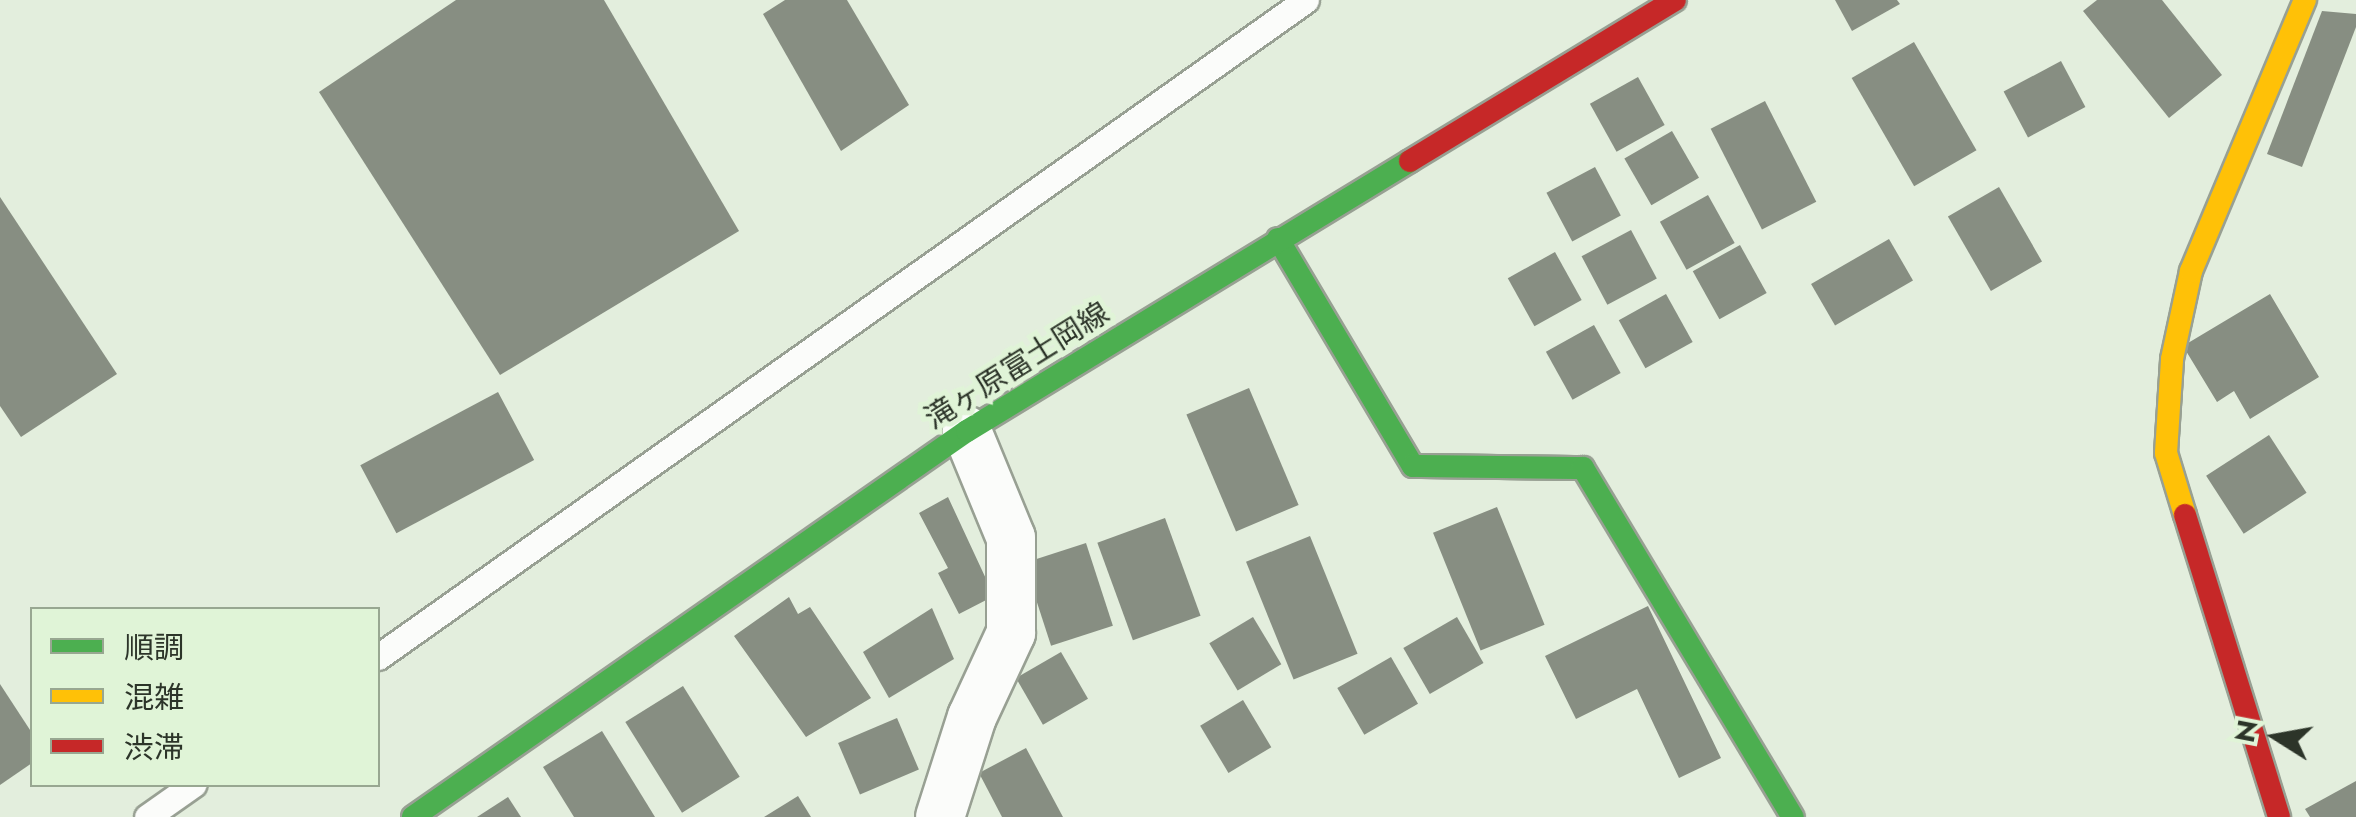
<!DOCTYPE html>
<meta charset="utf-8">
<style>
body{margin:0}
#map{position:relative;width:2356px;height:817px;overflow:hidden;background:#e3eedd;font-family:Jost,"Noto Sans JP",sans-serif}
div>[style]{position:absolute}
.building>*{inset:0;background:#878e82;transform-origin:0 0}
.roads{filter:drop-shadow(2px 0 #98a093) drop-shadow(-2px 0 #98a093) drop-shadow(0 2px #98a093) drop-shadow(0 -2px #98a093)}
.lane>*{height:25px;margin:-12.5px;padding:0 12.5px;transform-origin:12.5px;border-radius:12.5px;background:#fbfcfa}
.street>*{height:48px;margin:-24px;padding:0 24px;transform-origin:24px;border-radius:24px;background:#fbfcfa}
.fast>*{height:22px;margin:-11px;padding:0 11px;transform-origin:11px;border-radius:11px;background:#4caf50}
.slow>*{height:22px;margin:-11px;padding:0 11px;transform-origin:11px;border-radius:11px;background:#ffc107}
.jam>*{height:22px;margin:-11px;padding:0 11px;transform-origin:11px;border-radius:11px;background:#c62828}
span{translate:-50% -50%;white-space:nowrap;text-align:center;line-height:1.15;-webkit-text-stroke:10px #e0f4d7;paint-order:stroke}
.street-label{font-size:30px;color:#2c3429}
.legend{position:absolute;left:30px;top:607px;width:350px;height:180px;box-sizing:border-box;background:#e0f4d7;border:2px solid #98a791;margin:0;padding:12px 18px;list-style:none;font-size:30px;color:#2c3429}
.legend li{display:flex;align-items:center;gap:20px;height:50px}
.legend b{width:50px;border:2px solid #98a791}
.north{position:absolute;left:2226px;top:687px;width:100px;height:100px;-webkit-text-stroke:8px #e0f4d7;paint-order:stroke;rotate:281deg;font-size:28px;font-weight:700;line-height:40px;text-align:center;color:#2c3429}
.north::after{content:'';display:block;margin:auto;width:35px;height:45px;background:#2c3429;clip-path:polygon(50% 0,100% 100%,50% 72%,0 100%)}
</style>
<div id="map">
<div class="building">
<div style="clip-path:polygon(456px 0,604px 0,739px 231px,500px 375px,319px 92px)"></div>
<div style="clip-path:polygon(785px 0,847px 0,909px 105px,841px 151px,763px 14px)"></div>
<div style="clip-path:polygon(1835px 0,1897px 0,1900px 4px,1852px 31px)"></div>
<div style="clip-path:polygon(2097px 0,2162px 0,2222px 75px,2169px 118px,2083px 11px)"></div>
<div style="clip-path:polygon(2322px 11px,2356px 14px,2356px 27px,2302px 167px,2267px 154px)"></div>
<div style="left:1914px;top:42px;width:125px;height:72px;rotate:60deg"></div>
<div style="left:2061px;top:61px;width:52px;height:65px;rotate:62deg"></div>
<div style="left:1638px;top:77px;width:55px;height:55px;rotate:61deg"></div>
<div style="left:1765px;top:101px;width:113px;height:61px;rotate:63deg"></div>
<div style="left:1672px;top:131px;width:54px;height:55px;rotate:60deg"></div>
<div style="left:1595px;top:167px;width:55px;height:55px;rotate:62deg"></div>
<div style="left:1999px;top:187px;width:86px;height:59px;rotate:60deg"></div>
<div style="left:1708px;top:195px;width:55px;height:55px;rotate:61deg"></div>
<div style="clip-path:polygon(0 197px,117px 374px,21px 437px,0 406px)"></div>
<div style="left:1631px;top:230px;width:55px;height:56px;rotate:62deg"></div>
<div style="left:1889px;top:239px;width:48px;height:90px;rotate:60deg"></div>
<div style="left:1740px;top:245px;width:55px;height:54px;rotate:61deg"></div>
<div style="left:1555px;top:252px;width:55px;height:54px;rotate:61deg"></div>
<div style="left:1666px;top:294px;width:55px;height:54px;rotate:61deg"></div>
<div style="clip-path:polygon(2270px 294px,2319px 377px,2250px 419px,2234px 391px,2217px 402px,2183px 346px)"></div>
<div style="left:1594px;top:325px;width:55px;height:55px;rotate:61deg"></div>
<div style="left:1249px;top:388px;width:127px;height:68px;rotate:67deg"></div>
<div style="left:498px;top:392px;width:77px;height:156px;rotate:62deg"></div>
<div style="left:2269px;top:435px;width:69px;height:75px;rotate:57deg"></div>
<div style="clip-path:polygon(948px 497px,994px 596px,959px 614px,938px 573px,948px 568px,919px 513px)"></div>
<div style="left:1497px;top:507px;width:127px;height:69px;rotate:68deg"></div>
<div style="left:1165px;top:518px;width:104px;height:72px;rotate:70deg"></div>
<div style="left:1310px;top:536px;width:127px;height:69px;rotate:68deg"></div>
<div style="left:1086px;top:543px;width:87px;height:65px;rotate:72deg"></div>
<div style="clip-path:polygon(789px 597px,798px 614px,810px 607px,871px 698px,806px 737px,734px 636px)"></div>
<div style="clip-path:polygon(1648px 606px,1721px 758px,1679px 778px,1637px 689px,1576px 719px,1545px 656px)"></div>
<div style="clip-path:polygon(932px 608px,954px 659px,889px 698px,863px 652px)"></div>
<div style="left:1253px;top:617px;width:55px;height:51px;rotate:59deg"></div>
<div style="left:1457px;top:617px;width:53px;height:62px;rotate:60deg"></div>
<div style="left:1061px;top:652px;width:54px;height:52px;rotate:60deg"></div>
<div style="left:1391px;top:657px;width:54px;height:62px;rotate:60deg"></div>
<div style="clip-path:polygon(0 684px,32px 733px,32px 763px,0 785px)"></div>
<div style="left:683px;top:686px;width:107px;height:68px;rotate:58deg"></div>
<div style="left:1243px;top:700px;width:55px;height:50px;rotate:59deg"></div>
<div style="left:897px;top:718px;width:56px;height:64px;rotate:67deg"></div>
<div style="clip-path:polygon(602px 731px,655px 817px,574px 817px,543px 767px)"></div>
<div style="clip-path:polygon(1026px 748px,1063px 817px,1002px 817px,979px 773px)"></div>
<div style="clip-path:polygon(2356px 781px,2356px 817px,2310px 817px,2305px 809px)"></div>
<div style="clip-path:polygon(798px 796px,811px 817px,764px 817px)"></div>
<div style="clip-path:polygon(508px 797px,521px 817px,477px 817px)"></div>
</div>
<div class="roads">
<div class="lane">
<div style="left:378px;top:657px;width:1137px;rotate:-35.3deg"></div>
<div style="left:147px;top:817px;width:57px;rotate:-35.1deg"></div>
</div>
<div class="street">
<div style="left:940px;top:817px;width:105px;rotate:-72.3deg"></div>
<div style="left:972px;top:717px;width:93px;rotate:-65.1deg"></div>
<div style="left:1011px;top:633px;width:95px;rotate:-90deg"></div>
<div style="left:1011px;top:538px;width:116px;rotate:-112.4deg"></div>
</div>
<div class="fast">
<div style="left:1278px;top:239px;width:264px;rotate:59.3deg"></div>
<div style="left:1413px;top:466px;width:170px;rotate:0.7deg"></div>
<div style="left:1583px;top:468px;width:407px;rotate:59deg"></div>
<div style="left:413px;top:817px;width:675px;rotate:-34.87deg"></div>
<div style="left:967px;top:431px;width:519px;rotate:-31.36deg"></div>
</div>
<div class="slow">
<div style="left:2185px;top:515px;width:65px;rotate:-107deg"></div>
<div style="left:2166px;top:453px;width:94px;rotate:-86.3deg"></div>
<div style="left:2172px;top:359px;width:90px;rotate:-77.8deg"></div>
<div style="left:2191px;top:271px;width:294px;rotate:-67.2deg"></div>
</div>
<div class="jam">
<div style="left:1410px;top:161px;width:310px;rotate:-31.3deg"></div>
<div style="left:2185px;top:515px;width:316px;rotate:72.7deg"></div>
</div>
</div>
<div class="street-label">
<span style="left:1017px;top:366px;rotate:-32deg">滝ヶ原富士岡線</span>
</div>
<ul class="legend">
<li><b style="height:12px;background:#4caf50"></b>順調</li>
<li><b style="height:12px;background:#ffc107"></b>混雑</li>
<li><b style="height:12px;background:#c62828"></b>渋滞</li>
</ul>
<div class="north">N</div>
</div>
